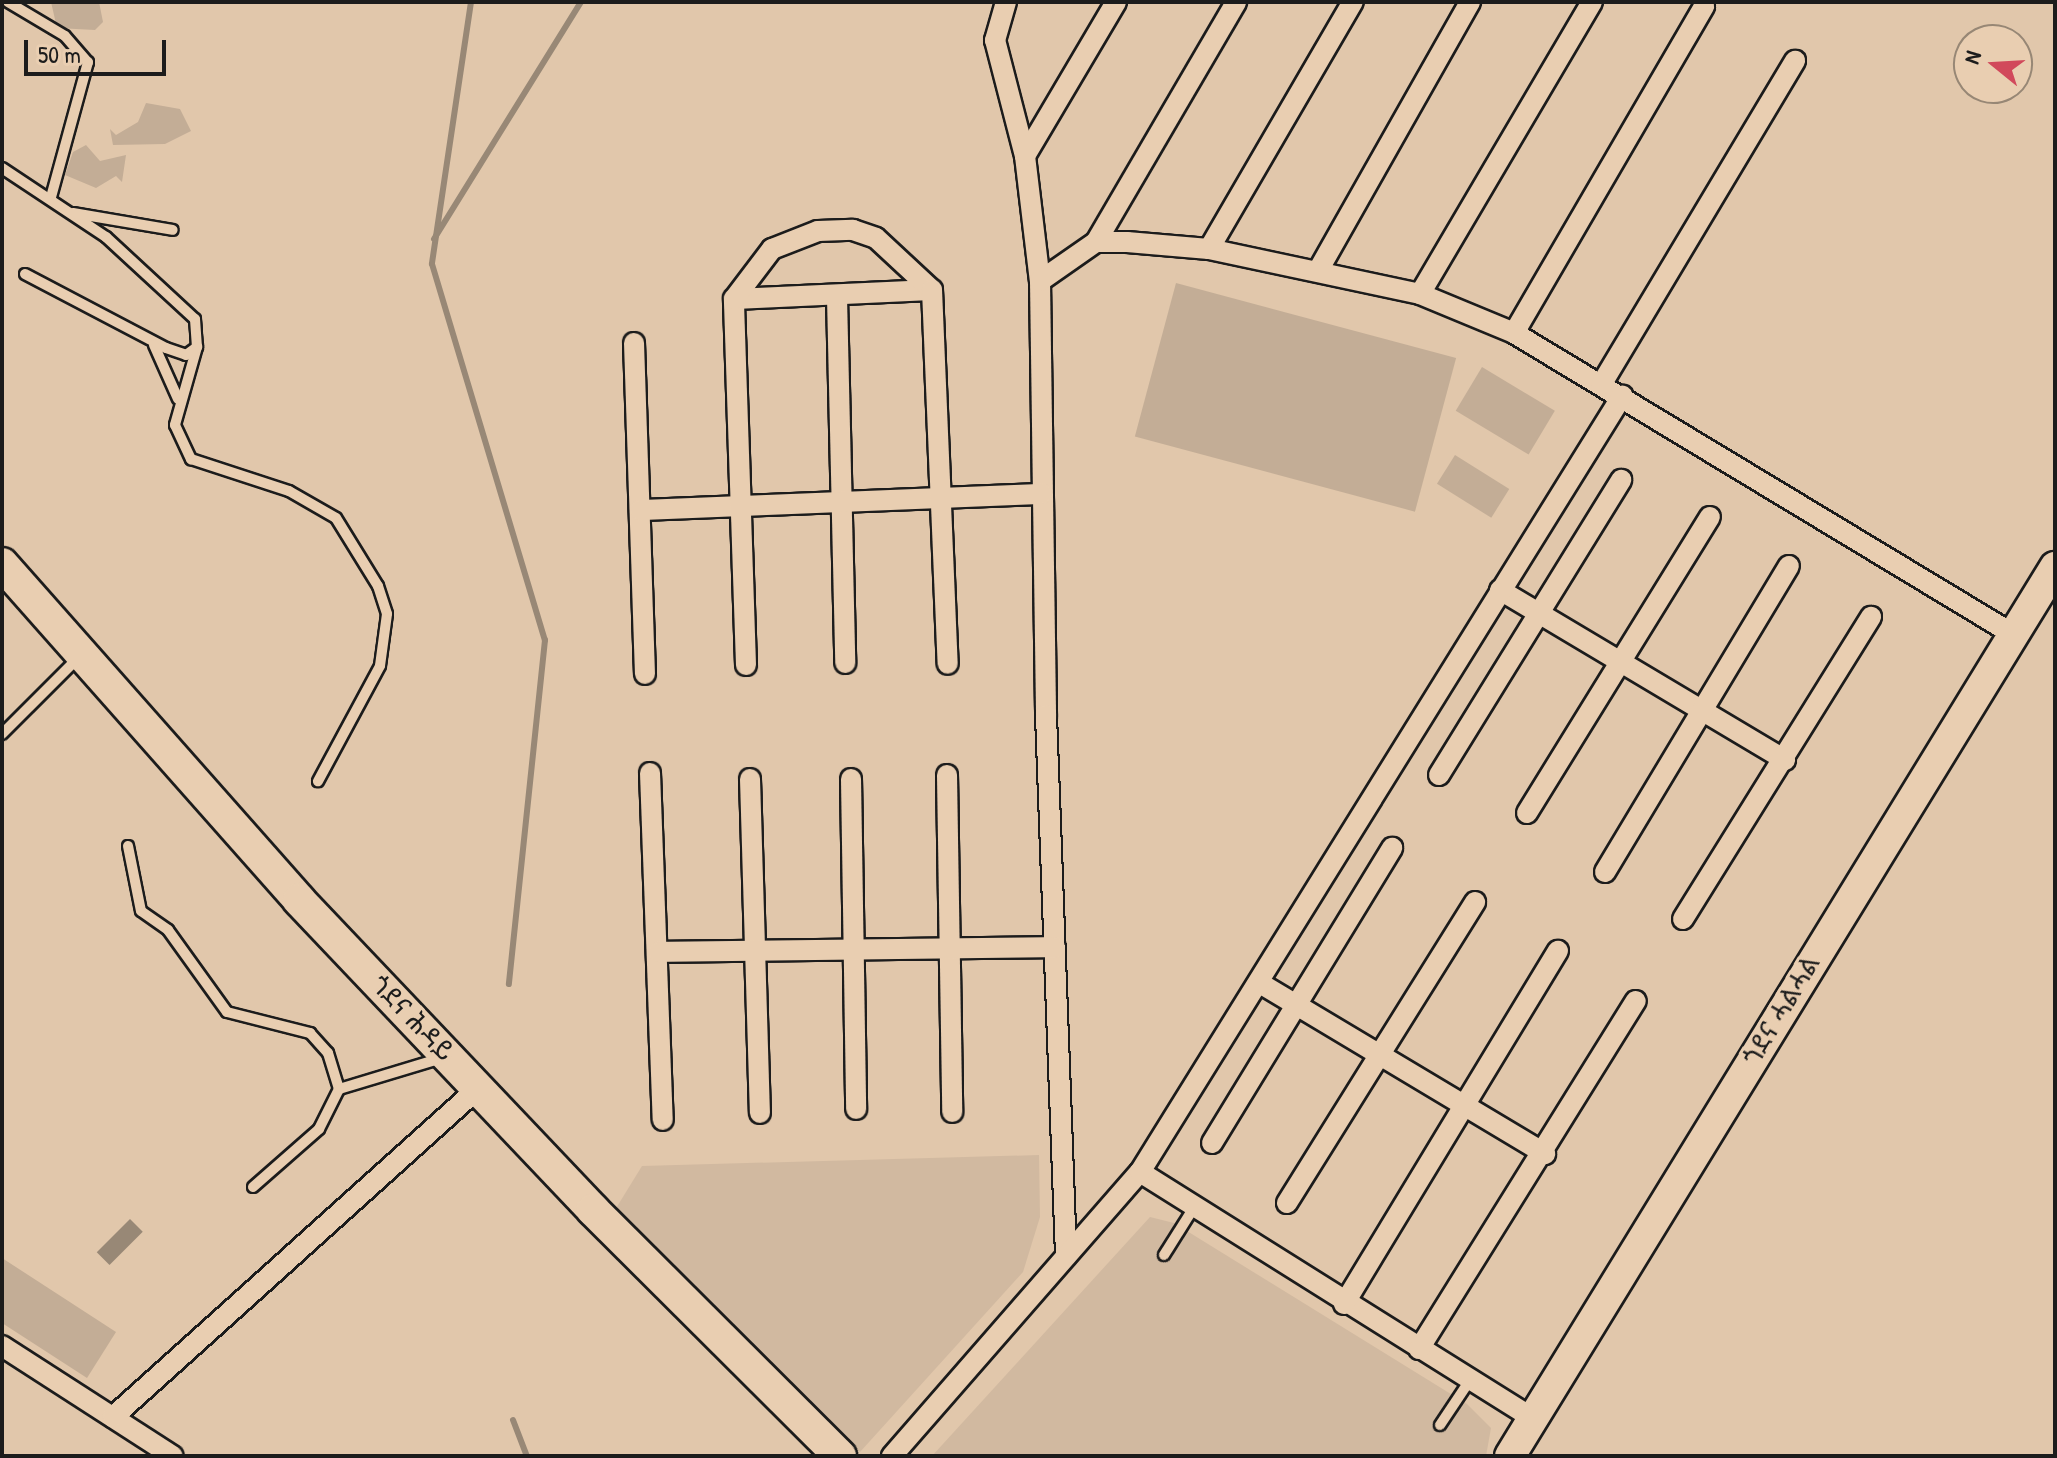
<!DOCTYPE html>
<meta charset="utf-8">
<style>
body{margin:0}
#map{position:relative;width:2057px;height:1458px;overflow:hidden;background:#e1c7ab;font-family:"Patrick Hand","Noto Sans Ethiopic",sans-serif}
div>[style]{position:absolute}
.built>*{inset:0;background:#d1b9a0}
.green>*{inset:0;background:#c3ad96;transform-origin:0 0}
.water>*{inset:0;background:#988876;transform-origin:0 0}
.stream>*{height:6px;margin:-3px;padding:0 3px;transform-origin:3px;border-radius:3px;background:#988876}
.roads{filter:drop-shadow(2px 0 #1c1c1c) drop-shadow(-2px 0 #1c1c1c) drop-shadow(0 2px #1c1c1c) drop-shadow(0 -2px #1c1c1c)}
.lane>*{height:10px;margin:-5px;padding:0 5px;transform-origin:5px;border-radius:5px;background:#e9ceb1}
.street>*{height:20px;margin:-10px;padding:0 10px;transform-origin:10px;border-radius:10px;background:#e9ceb1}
.secondary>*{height:30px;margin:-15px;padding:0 15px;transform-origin:15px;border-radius:15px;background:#e9ceb1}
.primary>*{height:32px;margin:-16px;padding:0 16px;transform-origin:16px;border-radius:16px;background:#e9ceb1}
span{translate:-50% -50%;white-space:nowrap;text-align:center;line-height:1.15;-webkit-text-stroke:6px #e9ceb1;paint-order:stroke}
.street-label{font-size:26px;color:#1c1c1c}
.frame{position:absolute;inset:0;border:4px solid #1c1c1c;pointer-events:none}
.north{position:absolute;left:1953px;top:24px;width:80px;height:80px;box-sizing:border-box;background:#e9ceb1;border:2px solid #978775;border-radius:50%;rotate:288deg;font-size:22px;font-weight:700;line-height:32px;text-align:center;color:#1c1c1c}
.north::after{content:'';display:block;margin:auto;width:28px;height:36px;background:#d1495b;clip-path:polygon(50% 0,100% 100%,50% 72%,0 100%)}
.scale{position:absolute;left:24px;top:40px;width:142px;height:36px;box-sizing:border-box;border:4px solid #1c1c1c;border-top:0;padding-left:10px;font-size:24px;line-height:28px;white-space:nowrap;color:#1c1c1c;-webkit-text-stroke:6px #e9ceb1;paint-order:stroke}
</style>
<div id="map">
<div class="built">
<div style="clip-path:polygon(1039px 1155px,1040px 1217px,1023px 1272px,860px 1452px,610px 1218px,642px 1166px)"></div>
<div style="clip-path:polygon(1150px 1217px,1174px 1223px,1467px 1404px,1491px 1428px,1486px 1456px,932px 1456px)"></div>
</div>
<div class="green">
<div style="clip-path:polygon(51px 2px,99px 2px,103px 22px,95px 30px,57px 28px)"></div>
<div style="clip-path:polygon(146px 103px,180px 109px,191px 131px,165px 144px,113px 145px,110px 129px,116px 135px,138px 122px)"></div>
<div style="clip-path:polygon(86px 145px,100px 161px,126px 155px,122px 182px,116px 176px,96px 188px,65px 175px,73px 152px)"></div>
<div style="left:1176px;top:283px;width:290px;height:159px;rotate:15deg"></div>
<div style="left:1482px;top:367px;width:85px;height:51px;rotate:31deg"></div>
<div style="left:1455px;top:455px;width:64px;height:34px;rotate:32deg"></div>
<div style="clip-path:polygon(2px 1258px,116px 1332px,87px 1378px,2px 1323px)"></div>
</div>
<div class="water">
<div style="left:130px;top:1219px;width:18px;height:47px;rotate:45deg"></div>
</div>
<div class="stream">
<div style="left:471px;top:2px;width:265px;rotate:98.5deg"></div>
<div style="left:432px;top:264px;width:393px;rotate:73.3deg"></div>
<div style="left:545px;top:640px;width:346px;rotate:96deg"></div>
<div style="left:434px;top:239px;width:279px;rotate:-58.2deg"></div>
<div style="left:513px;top:1420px;width:39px;rotate:69deg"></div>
</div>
<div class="roads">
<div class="lane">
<div style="left:8px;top:2px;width:66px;rotate:30.8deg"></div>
<div style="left:65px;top:36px;width:35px;rotate:49deg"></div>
<div style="left:88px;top:62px;width:140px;rotate:105.3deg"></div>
<div style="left:2px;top:168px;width:125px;rotate:33.6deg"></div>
<div style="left:106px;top:237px;width:121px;rotate:42.7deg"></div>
<div style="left:195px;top:319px;width:28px;rotate:86deg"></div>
<div style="left:197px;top:347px;width:81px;rotate:105.8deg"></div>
<div style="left:175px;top:425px;width:38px;rotate:65deg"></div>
<div style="left:191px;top:459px;width:103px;rotate:18.1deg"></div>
<div style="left:289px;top:491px;width:54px;rotate:29.9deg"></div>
<div style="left:336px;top:518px;width:80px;rotate:58.3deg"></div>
<div style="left:378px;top:586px;width:29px;rotate:72deg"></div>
<div style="left:387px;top:614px;width:52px;rotate:97.7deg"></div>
<div style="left:380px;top:666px;width:131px;rotate:118.3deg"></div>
<div style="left:73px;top:213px;width:101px;rotate:9.6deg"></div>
<div style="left:25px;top:274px;width:159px;rotate:27.7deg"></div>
<div style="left:166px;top:348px;width:21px;rotate:19deg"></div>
<div style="left:186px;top:355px;width:14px;rotate:-36deg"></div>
<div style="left:154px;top:345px;width:59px;rotate:66deg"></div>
<div style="left:2px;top:734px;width:110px;rotate:-45deg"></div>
<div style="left:128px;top:846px;width:66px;rotate:78.7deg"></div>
<div style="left:141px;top:911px;width:33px;rotate:35deg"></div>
<div style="left:168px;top:930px;width:101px;rotate:54.3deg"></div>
<div style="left:227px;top:1012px;width:86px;rotate:14.2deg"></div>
<div style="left:310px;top:1033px;width:27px;rotate:48deg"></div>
<div style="left:328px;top:1053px;width:38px;rotate:73deg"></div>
<div style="left:253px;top:1187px;width:88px;rotate:-41.3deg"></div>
<div style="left:319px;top:1129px;width:45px;rotate:-63.4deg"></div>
<div style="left:339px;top:1089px;width:108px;rotate:-16.8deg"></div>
<div style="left:1164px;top:1255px;width:54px;rotate:-57.8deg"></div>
<div style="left:1440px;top:1425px;width:54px;rotate:-56.3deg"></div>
</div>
<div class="street">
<div style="left:1006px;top:2px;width:40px;rotate:106deg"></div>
<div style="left:995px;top:40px;width:120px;rotate:75.5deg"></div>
<div style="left:1025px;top:156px;width:126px;rotate:83.2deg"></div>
<div style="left:1040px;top:281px;width:434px;rotate:89.2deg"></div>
<div style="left:1046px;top:715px;width:541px;rotate:87.88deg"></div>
<div style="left:1025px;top:156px;width:179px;rotate:-59.4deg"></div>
<div style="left:1096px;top:242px;width:278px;rotate:-59.7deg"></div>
<div style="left:1209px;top:249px;width:286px;rotate:-59.8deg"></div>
<div style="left:1319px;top:269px;width:307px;rotate:-60.5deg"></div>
<div style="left:1040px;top:281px;width:68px;rotate:-34.9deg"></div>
<div style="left:1096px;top:242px;width:31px"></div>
<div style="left:1127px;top:242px;width:82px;rotate:4.9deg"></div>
<div style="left:1209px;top:249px;width:216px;rotate:12deg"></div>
<div style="left:1420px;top:294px;width:102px;rotate:22.5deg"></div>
<div style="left:1514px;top:333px;width:581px;rotate:31.12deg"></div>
<div style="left:1420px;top:294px;width:339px;rotate:-59.5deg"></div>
<div style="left:837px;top:297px;width:366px;rotate:88.7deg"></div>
<div style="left:734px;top:299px;width:198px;rotate:-2.6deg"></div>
<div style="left:1514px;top:333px;width:378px;rotate:-59.8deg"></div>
<div style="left:634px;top:343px;width:331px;rotate:88.1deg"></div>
<div style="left:1601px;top:385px;width:378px;rotate:-59.1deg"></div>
<div style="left:640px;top:510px;width:402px;rotate:-2.3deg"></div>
<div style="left:1500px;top:590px;width:332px;rotate:30.8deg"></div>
<div style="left:746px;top:665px;width:366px;rotate:-91.9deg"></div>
<div style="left:734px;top:299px;width:63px;rotate:-52.8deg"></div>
<div style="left:772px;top:249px;width:49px;rotate:-21.4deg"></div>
<div style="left:818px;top:231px;width:35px;rotate:-2deg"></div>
<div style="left:853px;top:230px;width:24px;rotate:19deg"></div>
<div style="left:876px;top:238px;width:76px;rotate:42.9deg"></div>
<div style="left:932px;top:290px;width:374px;rotate:87.6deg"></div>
<div style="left:650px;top:773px;width:347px;rotate:87.9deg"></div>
<div style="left:947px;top:775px;width:337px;rotate:89.1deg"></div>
<div style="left:1439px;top:775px;width:347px;rotate:-58.3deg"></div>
<div style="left:750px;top:779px;width:334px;rotate:88.3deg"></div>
<div style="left:851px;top:779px;width:330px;rotate:89.1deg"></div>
<div style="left:1527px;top:813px;width:348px;rotate:-58.3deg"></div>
<div style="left:1605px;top:872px;width:357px;rotate:-59deg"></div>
<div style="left:1683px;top:919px;width:356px;rotate:-58.1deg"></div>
<div style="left:659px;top:952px;width:396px;rotate:-0.7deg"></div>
<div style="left:1263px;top:985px;width:329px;rotate:30.9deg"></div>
<div style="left:1212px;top:1143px;width:346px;rotate:-58.6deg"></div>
<div style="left:1140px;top:1172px;width:464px;rotate:32.1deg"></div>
<div style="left:1287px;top:1203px;width:355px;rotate:-58deg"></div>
<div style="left:1344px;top:1304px;width:413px;rotate:-58.8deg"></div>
<div style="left:2px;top:1346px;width:203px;rotate:32.8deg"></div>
<div style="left:1419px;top:1349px;width:410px;rotate:-58.1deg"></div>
<div style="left:113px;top:1417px;width:493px;rotate:-42deg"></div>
<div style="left:892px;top:1456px;width:377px;rotate:-48.9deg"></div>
<div style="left:1140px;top:1172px;width:914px;rotate:-58.15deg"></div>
</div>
<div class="secondary">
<div style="left:1510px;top:1456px;width:1043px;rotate:-58.49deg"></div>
</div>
<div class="primary">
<div style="left:2px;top:564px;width:448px;rotate:48.5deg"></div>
<div style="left:299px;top:900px;width:427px;rotate:46.5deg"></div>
<div style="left:593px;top:1210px;width:349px;rotate:44.9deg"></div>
</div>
</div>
<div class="street-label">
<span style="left:1781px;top:1010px;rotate:-59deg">ጎደና ሓልሓል</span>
<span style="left:413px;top:1018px;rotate:46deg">ጎደና ሕዳይ</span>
</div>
<div class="frame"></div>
<div class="north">N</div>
<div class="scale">50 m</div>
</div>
